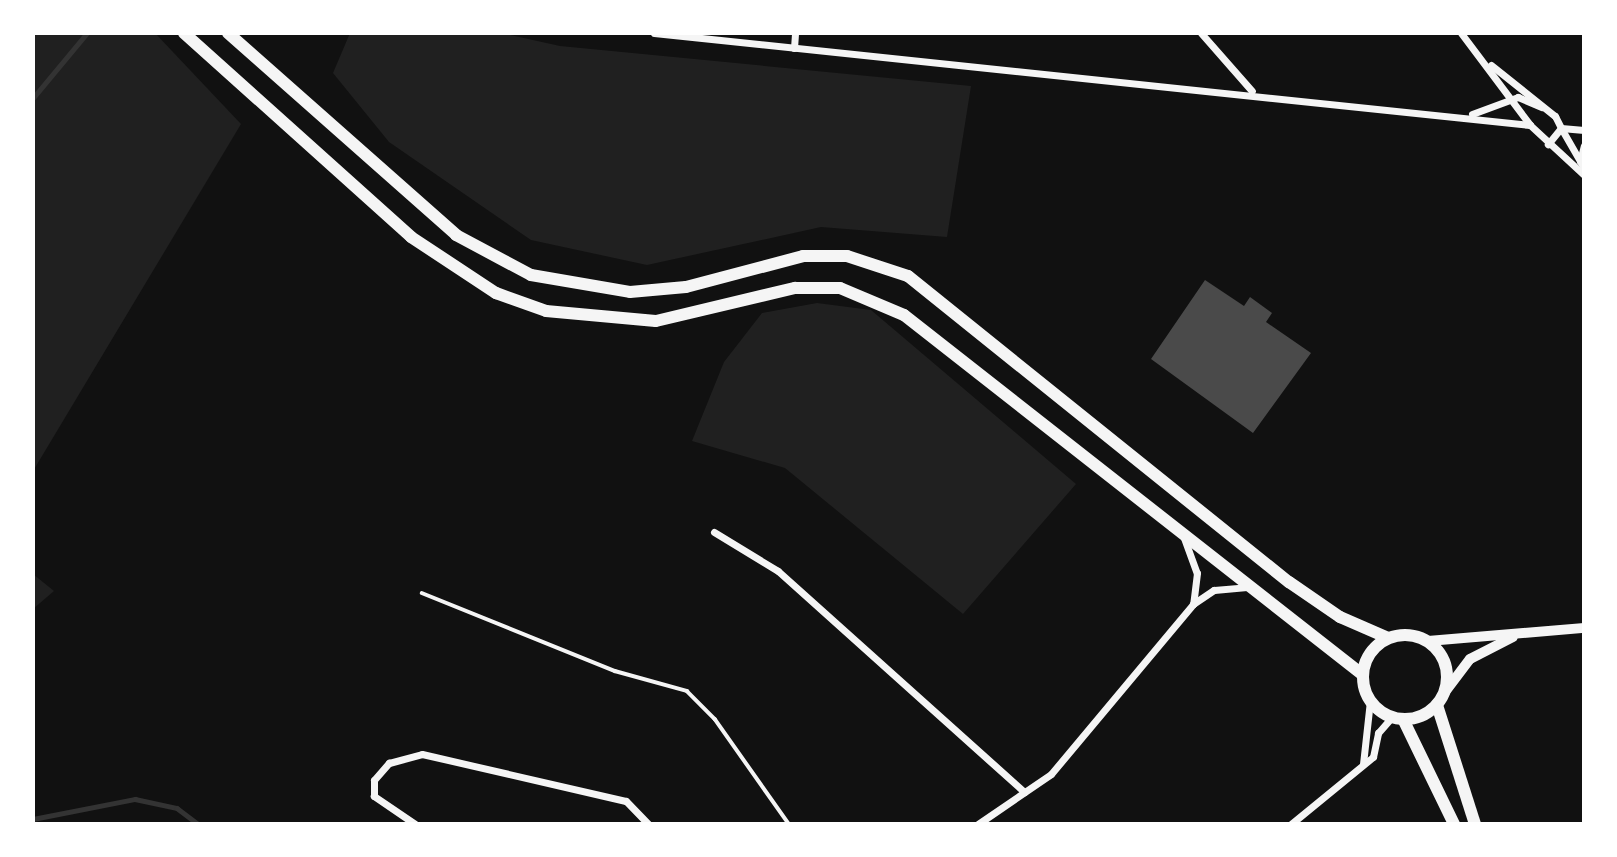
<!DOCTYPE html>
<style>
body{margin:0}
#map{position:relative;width:1617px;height:857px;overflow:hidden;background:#111;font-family:"Nunito Sans",sans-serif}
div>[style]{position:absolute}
.green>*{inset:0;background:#202020}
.stream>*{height:4.5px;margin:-2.25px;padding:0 2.25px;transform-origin:2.25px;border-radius:2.25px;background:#333}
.building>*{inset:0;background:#4a4a4a}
.service>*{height:3.5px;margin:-1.75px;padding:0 1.75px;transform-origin:1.75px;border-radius:1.75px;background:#f5f5f5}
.minor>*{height:7px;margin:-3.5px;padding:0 3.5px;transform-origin:3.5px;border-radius:3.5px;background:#f5f5f5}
.secondary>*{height:10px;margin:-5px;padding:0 5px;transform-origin:5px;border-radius:5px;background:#f5f5f5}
.primary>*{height:12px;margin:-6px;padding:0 6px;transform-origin:6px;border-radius:6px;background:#f5f5f5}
.primary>.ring{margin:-6px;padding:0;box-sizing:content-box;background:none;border:12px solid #f5f5f5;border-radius:50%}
span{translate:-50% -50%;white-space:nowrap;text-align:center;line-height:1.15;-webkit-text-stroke:7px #fff;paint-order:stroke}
.frame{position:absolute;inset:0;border:35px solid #fff;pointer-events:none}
</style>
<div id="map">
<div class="green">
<div style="clip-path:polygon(33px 33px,155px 33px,241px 124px,33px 471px)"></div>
<div style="clip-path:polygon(350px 33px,501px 33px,560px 46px,971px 86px,947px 237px,821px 227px,647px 265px,531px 240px,389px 142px,333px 73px)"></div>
<div style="clip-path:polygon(817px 303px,871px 310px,1076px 484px,963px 614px,785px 468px,692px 441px,724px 362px,762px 313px)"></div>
<div style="clip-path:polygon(33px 574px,54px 591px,33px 609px)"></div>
</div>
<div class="stream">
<div style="left:33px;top:98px;width:85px;rotate:-50.3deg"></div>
<div style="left:33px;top:819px;width:104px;rotate:-11.1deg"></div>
<div style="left:135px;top:799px;width:43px;rotate:12.1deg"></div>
<div style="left:177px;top:808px;width:26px;rotate:37deg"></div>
</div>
<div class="building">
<div style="clip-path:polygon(1205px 280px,1244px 306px,1250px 297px,1272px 313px,1266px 322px,1311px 353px,1253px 433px,1151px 359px)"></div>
</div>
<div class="service">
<div style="left:422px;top:593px;width:208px;rotate:22deg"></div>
<div style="left:615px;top:671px;width:75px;rotate:15.5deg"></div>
<div style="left:687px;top:691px;width:40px;rotate:45deg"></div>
<div style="left:715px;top:719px;width:128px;rotate:54.8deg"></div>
</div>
<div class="minor">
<div style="left:654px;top:33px;width:881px;rotate:6deg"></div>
<div style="left:1201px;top:33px;width:77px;rotate:48.7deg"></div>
<div style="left:1461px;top:33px;width:115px;rotate:53.1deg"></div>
<div style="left:1530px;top:125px;width:74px;rotate:42.8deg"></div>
<div style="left:794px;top:48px;width:15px;rotate:-86deg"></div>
<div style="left:1491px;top:65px;width:82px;rotate:38.6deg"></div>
<div style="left:1555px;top:116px;width:13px;rotate:63deg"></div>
<div style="left:1561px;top:128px;width:21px;rotate:129deg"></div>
<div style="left:1472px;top:114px;width:49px;rotate:-20.3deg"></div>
<div style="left:1518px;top:97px;width:26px;rotate:23deg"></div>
<div style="left:1561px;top:128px;width:46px;rotate:60.1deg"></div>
<div style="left:1561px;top:128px;width:23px;rotate:5deg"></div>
<div style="left:1580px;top:161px;width:16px;rotate:-76deg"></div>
<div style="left:714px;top:532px;width:75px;rotate:31.4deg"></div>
<div style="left:778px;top:571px;width:331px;rotate:41.9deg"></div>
<div style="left:1184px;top:538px;width:37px;rotate:70deg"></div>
<div style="left:1197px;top:573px;width:31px;rotate:97deg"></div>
<div style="left:1363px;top:764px;width:63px;rotate:-83.7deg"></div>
<div style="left:415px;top:824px;width:50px;rotate:-145.7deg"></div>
<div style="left:374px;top:796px;width:16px;rotate:-90deg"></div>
<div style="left:374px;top:780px;width:23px;rotate:-49deg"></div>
<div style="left:389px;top:763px;width:34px;rotate:-15deg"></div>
<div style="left:422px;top:754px;width:209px;rotate:13deg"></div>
<div style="left:626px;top:801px;width:32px;rotate:46deg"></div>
<div style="left:978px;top:824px;width:88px;rotate:-34.4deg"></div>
<div style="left:1051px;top:774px;width:222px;rotate:-50.1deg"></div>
<div style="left:1193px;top:604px;width:25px;rotate:-34deg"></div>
<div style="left:1214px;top:590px;width:33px;rotate:-5deg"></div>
<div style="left:1291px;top:824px;width:106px;rotate:-39.3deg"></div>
<div style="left:1373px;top:757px;width:25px;rotate:-78deg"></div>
<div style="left:1378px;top:733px;width:21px;rotate:-49deg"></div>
</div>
<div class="secondary">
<div style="left:1428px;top:641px;width:157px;rotate:-4.8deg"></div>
<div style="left:1445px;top:692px;width:41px;rotate:-52.9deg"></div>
<div style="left:1470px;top:659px;width:48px;rotate:-27.1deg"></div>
</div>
<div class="primary">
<div style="left:184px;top:33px;width:305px;rotate:41.9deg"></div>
<div style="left:411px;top:237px;width:102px;rotate:33.4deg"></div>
<div style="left:496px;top:293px;width:53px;rotate:19.8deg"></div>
<div style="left:546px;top:311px;width:110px;rotate:5.2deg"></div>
<div style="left:656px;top:321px;width:143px;rotate:-13.4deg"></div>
<div style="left:795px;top:288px;width:45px"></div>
<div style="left:840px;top:288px;width:69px;rotate:22.9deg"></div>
<div style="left:904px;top:315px;width:583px;rotate:38.11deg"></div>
<div style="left:228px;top:33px;width:305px;rotate:41.5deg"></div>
<div style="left:456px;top:235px;width:85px;rotate:28.1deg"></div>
<div style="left:531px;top:275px;width:100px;rotate:9.7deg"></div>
<div style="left:630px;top:292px;width:56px;rotate:-5.1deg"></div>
<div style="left:686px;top:287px;width:121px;rotate:-14.8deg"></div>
<div style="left:803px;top:256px;width:44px"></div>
<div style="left:847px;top:256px;width:64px;rotate:18.2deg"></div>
<div style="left:908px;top:276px;width:489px;rotate:38.8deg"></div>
<div style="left:1289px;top:582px;width:62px;rotate:34.5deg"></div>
<div style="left:1340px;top:617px;width:52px;rotate:23.6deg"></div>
<div class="ring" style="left:1363px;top:635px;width:72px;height:72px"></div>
<div style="left:1437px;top:705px;width:125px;rotate:72.3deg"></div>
<div style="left:1403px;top:719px;width:117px;rotate:64.1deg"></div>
</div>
<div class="frame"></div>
</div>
